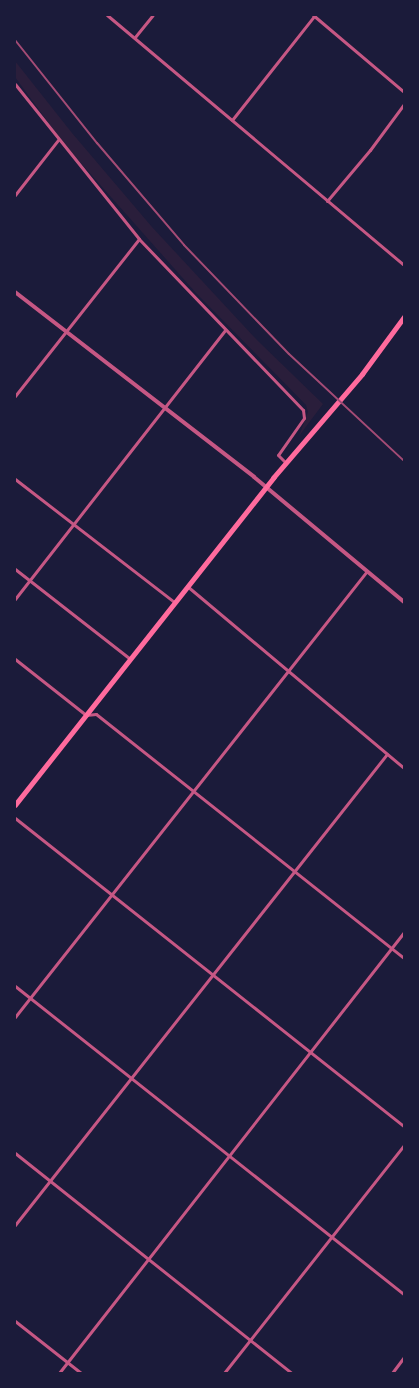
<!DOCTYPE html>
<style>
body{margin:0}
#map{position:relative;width:419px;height:1388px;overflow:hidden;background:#1b1b3a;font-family:Ubuntu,sans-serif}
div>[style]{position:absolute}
.green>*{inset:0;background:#2a1e3b}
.minor>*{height:3px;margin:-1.5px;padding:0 1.5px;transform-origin:1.5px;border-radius:1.5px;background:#c65784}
.tertiary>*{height:4px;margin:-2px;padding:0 2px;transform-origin:2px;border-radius:2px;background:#c65784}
.secondary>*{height:4.5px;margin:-2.25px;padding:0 2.25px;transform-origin:2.25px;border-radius:2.25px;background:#ff6b9d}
.rail>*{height:2px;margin:-1px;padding:0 1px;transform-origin:1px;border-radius:1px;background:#a44b75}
span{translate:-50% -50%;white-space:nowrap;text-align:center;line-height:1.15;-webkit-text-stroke:5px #1b1b3a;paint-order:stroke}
.frame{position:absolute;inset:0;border:16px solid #1b1b3a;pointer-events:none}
</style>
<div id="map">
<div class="green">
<div style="clip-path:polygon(15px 61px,72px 133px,152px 227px,257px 340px,323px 404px,299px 436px,308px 412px,306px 405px,196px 293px,64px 144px,15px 77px)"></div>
</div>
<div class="minor">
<div style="left:107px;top:15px;width:388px;rotate:40.1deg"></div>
<div style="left:313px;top:15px;width:119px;rotate:40.2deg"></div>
<div style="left:135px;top:37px;width:28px;rotate:-51deg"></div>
<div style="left:15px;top:84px;width:198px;rotate:51.3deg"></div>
<div style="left:139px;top:239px;width:237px;rotate:46.2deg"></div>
<div style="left:303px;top:410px;width:8px;rotate:83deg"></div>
<div style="left:304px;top:418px;width:45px;rotate:125.1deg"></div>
<div style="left:278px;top:455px;width:11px;rotate:45deg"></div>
<div style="left:232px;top:120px;width:134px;rotate:-51.7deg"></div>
<div style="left:15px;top:195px;width:70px;rotate:-52deg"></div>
<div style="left:327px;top:201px;width:67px;rotate:-49.9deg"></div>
<div style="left:370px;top:150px;width:57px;rotate:-53.5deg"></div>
<div style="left:15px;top:396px;width:200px;rotate:-51.7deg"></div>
<div style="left:15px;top:479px;width:201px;rotate:37.7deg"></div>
<div style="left:15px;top:569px;width:145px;rotate:38deg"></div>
<div style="left:187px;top:586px;width:283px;rotate:40deg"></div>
<div style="left:15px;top:599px;width:341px;rotate:-52deg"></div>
<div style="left:15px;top:659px;width:90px;rotate:38.3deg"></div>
<div style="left:86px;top:715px;width:10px;rotate:-6deg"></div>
<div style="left:96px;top:714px;width:393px;rotate:38.4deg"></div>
<div style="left:15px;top:818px;width:496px;rotate:38.4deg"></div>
<div style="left:15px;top:986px;width:496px;rotate:38.4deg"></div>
<div style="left:15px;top:1017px;width:568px;rotate:-51.72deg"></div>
<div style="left:15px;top:1153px;width:354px;rotate:38.5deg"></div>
<div style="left:15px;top:1225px;width:600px;rotate:-51.7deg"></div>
<div style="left:15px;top:1321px;width:84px;rotate:38.2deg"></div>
<div style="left:59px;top:1373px;width:560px;rotate:-51.96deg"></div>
<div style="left:224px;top:1373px;width:290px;rotate:-51.7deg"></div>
<div style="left:392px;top:1373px;width:20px;rotate:-53deg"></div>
</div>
<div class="tertiary">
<div style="left:15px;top:292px;width:302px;rotate:37.7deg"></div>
<div style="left:254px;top:477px;width:195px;rotate:39.8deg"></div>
</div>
<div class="secondary">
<div style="left:15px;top:805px;width:417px;rotate:-51.7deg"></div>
<div style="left:273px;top:478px;width:137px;rotate:-49.4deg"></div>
<div style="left:362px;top:374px;width:71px;rotate:-53.6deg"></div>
</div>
<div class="rail">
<div style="left:15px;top:40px;width:132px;rotate:51.5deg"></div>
<div style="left:97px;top:143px;width:134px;rotate:49.5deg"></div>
<div style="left:184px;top:245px;width:151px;rotate:46.1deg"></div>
<div style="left:289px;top:354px;width:157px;rotate:42.9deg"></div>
</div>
<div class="frame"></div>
</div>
